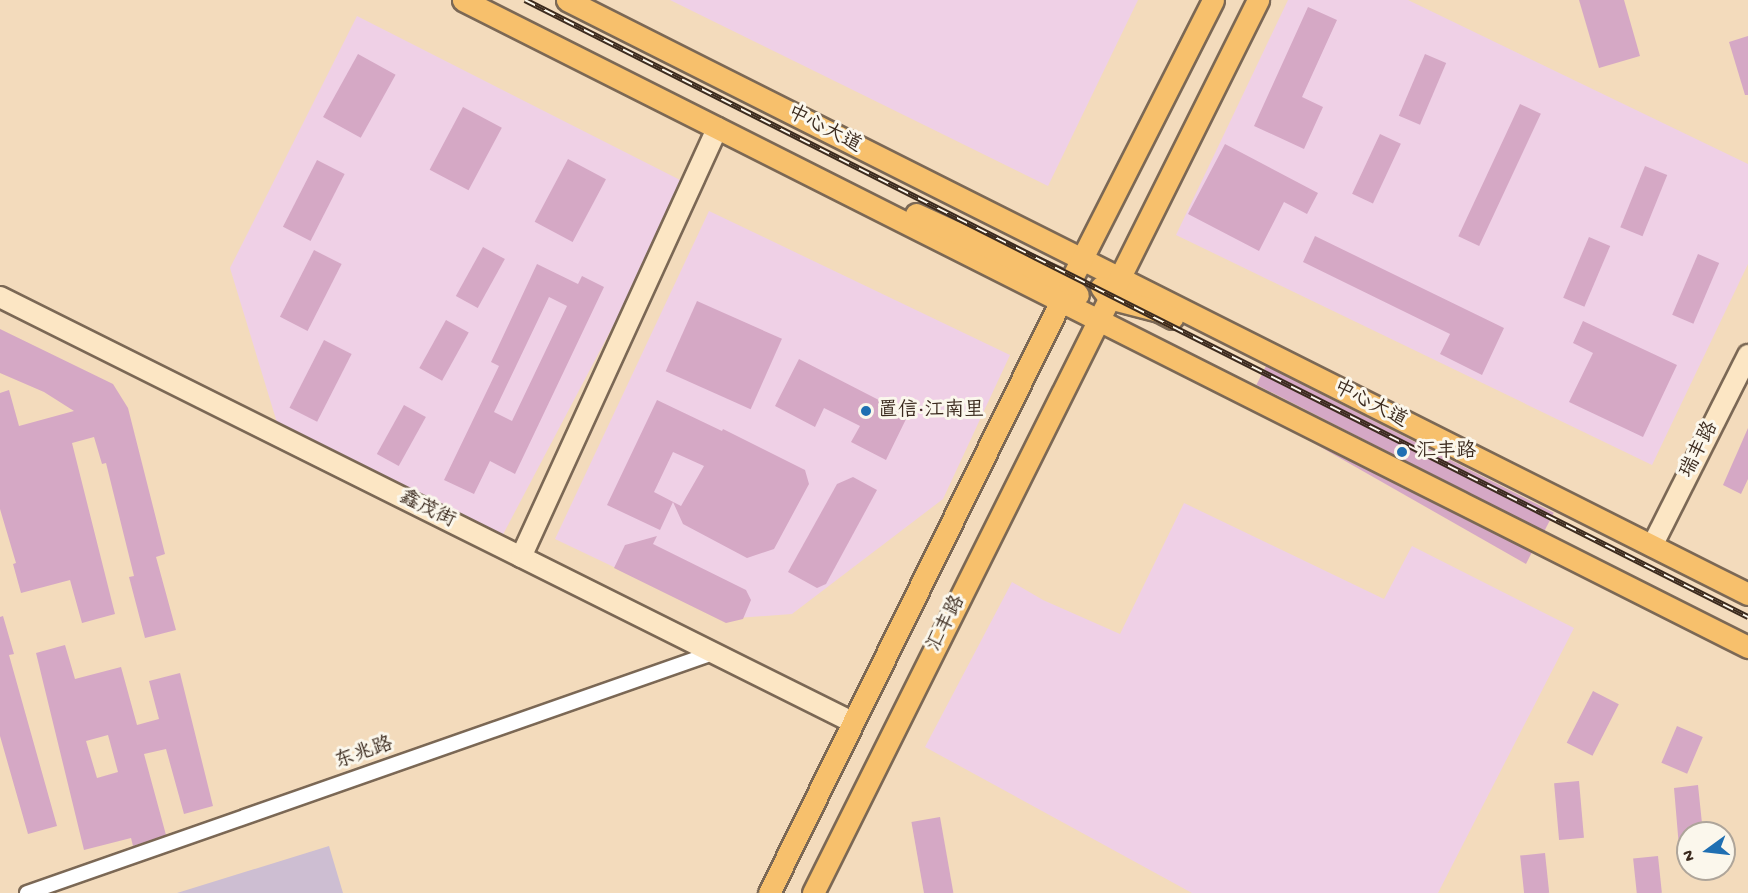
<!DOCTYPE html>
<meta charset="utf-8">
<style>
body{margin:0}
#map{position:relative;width:1748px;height:893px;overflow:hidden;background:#f3dbbc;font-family:"Gochi Hand","LXGW WenKai TC",sans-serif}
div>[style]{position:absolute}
.built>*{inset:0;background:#efd0e6}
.industrial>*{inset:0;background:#cdbed2}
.building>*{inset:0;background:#d5a8c5;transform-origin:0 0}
.roads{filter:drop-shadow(2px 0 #7b6855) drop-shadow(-2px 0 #7b6855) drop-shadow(0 2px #7b6855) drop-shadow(0 -2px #7b6855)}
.street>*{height:14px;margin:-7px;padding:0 7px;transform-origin:7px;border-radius:7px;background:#fff}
.secondary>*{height:20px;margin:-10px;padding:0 10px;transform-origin:10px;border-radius:10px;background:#fce6c4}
.primary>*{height:21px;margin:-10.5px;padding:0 10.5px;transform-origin:10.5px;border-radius:10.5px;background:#f7c06c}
.rail>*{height:6px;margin-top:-3px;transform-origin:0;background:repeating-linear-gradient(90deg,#fbf7ec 0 11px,#3b2a1e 0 22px);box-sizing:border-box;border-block:2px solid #3b2a1e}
.dots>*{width:16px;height:16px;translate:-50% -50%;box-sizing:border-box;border:3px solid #fbf7ec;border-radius:50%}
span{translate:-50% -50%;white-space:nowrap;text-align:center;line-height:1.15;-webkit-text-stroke:6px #fbf7ec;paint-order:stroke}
.street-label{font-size:20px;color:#3b2a1e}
.poi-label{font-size:20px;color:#3b2a1e}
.left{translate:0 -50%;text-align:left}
.north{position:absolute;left:1676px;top:821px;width:60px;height:60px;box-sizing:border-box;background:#fbf7ec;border:2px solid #aea59a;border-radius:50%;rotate:255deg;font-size:16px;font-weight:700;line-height:24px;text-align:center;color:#3b2a1e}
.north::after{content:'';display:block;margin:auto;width:21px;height:27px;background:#1f6fb2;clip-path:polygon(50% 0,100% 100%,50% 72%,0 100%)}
</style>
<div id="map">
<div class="built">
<div style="clip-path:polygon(670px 0,1138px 0,1048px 186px)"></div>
<div style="clip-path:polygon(1288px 0,1408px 0,1748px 164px,1748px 264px,1652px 465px,1176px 235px)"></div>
<div style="clip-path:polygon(357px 16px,688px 184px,499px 542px,278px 426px,230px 268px)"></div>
<div style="clip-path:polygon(709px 211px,1010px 355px,943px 499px,792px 614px,723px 619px,555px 539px)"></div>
<div style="clip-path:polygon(1184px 503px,1384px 599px,1412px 546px,1574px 628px,1438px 893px,1192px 893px,925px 747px,1012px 582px,1043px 600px,1120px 634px)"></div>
</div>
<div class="industrial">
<div style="clip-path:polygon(329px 846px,343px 893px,177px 893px)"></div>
</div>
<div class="building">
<div style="clip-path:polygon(1579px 0,1624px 0,1640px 56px,1599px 68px)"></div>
<div style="clip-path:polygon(1308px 7px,1337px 20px,1302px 97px,1323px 107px,1304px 149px,1254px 126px)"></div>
<div style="clip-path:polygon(1748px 36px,1748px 95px,1745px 95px,1729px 42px)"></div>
<div style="left:358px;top:54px;width:43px;height:72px;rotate:29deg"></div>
<div style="left:1425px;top:54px;width:23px;height:67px;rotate:23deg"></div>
<div style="left:1520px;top:104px;width:23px;height:146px;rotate:25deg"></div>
<div style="left:463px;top:107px;width:44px;height:71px;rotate:28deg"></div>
<div style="left:1380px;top:134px;width:23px;height:66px;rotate:25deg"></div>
<div style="clip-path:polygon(1225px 144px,1318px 193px,1307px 214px,1284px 202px,1259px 251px,1188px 214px)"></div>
<div style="left:568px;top:159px;width:43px;height:71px;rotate:28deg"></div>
<div style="left:317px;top:160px;width:31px;height:75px;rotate:27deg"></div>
<div style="left:1645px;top:166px;width:24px;height:66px;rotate:22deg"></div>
<div style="clip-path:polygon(1315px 236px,1504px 328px,1482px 375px,1440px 354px,1450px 334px,1303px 262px)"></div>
<div style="left:1589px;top:237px;width:23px;height:66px;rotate:23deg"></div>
<div style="left:483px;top:247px;width:25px;height:56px;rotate:29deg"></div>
<div style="left:314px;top:250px;width:31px;height:75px;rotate:27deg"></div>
<div style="left:1698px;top:254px;width:23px;height:66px;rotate:23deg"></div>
<div style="clip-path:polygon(evenodd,537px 264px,578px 284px,582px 276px,604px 287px,515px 474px,490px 461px,474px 494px,444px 480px,499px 366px,491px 362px,537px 264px,549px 297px,567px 306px,512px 421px,494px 412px,549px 297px)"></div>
<div style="left:697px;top:301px;width:93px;height:77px;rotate:24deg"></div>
<div style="left:446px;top:320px;width:26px;height:55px;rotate:29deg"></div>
<div style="clip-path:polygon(1583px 321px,1677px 365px,1643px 437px,1569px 402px,1593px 353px,1573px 343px)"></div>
<div style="clip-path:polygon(0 329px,113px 384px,128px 408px,165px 554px,156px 557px,176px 630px,145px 638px,129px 577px,134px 576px,106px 463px,102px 464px,94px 437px,72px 443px,115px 614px,82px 623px,70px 580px,21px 593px,13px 564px,16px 563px,0 509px,0 393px,9px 390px,19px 426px,74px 411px,44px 392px,0 373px)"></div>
<div style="left:324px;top:340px;width:31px;height:76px;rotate:27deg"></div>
<div style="clip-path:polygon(799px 359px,908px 415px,886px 460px,851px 442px,860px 426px,824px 408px,815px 427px,775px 406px)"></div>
<div style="left:1266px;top:366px;width:323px;height:21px;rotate:27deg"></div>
<div style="clip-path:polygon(evenodd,657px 400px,722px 431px,723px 429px,805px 470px,809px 484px,774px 549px,747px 558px,683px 524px,673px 502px,660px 530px,607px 505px,657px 400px,673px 452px,704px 466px,681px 506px,654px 492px,673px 452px)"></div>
<div style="left:404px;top:405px;width:25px;height:56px;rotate:29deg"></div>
<div style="clip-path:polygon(1748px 428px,1748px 479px,1741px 494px,1723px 485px)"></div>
<div style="clip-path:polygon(1310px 441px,1532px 552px,1526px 564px)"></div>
<div style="clip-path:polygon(853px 477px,877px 490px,826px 584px,817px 588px,788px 572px,837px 484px)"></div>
<div style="clip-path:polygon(657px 536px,653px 544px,746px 590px,751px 600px,743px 619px,726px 623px,614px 568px,625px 545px)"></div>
<div style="clip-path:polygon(3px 616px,14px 654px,9px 655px,57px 826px,28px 834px,0 736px,0 617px)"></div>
<div style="clip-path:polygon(evenodd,65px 645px,75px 679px,121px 667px,137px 725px,159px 719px,149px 681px,180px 673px,213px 806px,184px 814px,166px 749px,144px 754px,166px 835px,133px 846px,131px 838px,84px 850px,36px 653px,65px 645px,108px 735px,118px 772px,97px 778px,86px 741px,108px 735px)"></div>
<div style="left:1593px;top:691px;width:29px;height:58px;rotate:27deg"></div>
<div style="left:1677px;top:726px;width:28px;height:40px;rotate:23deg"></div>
<div style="left:1579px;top:781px;width:57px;height:25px;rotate:85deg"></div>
<div style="clip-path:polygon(1698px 785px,1703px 833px,1688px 833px,1688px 859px,1680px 859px,1674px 788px)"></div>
<div style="left:940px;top:817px;width:77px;height:29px;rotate:80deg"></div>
<div style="left:1545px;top:853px;width:40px;height:25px;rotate:84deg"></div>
<div style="left:1658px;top:856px;width:37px;height:25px;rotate:84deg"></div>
</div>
<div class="roads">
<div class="street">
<div style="left:27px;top:893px;width:727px;rotate:-19.28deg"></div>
</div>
<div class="secondary">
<div style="left:0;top:297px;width:954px;rotate:26.51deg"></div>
<div style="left:1652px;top:546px;width:214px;rotate:-63.3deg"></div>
<div style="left:521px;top:557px;width:472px;rotate:-65.4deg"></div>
</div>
<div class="primary">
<div style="left:463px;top:0;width:1439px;rotate:26.73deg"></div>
<div style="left:567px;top:0;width:1322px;rotate:26.7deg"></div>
<div style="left:916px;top:214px;width:168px;rotate:24.6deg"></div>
<div style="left:1069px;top:284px;width:14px;rotate:51deg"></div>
<div style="left:1101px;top:287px;width:14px;rotate:54deg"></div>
<div style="left:1109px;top:298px;width:52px;rotate:14.6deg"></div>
<div style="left:1159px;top:311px;width:15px;rotate:28deg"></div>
<div style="left:769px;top:893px;width:679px;rotate:-63.77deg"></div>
<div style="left:1069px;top:284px;width:318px;rotate:-63.1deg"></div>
<div style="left:813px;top:893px;width:998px;rotate:-63.51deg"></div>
</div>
</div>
<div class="rail">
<div style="left:525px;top:0;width:1370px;rotate:26.77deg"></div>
</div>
<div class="dots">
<div style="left:866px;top:411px;background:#1f6fb2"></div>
<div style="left:1402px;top:452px;background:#1f6fb2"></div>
</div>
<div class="street-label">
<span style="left:824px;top:130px;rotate:27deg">中心大道</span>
<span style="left:1370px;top:405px;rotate:27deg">中心大道</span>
<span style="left:1700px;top:450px;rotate:-63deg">瑞丰路</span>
<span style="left:427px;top:510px;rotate:26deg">鑫茂街</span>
<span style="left:947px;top:624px;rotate:-63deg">汇丰路</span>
<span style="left:364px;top:754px;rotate:-19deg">东兆路</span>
</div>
<div class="poi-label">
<span class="left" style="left:878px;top:411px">置信·江南里</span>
<span class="left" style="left:1416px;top:452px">汇丰路</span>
</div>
<div class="north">N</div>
</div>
